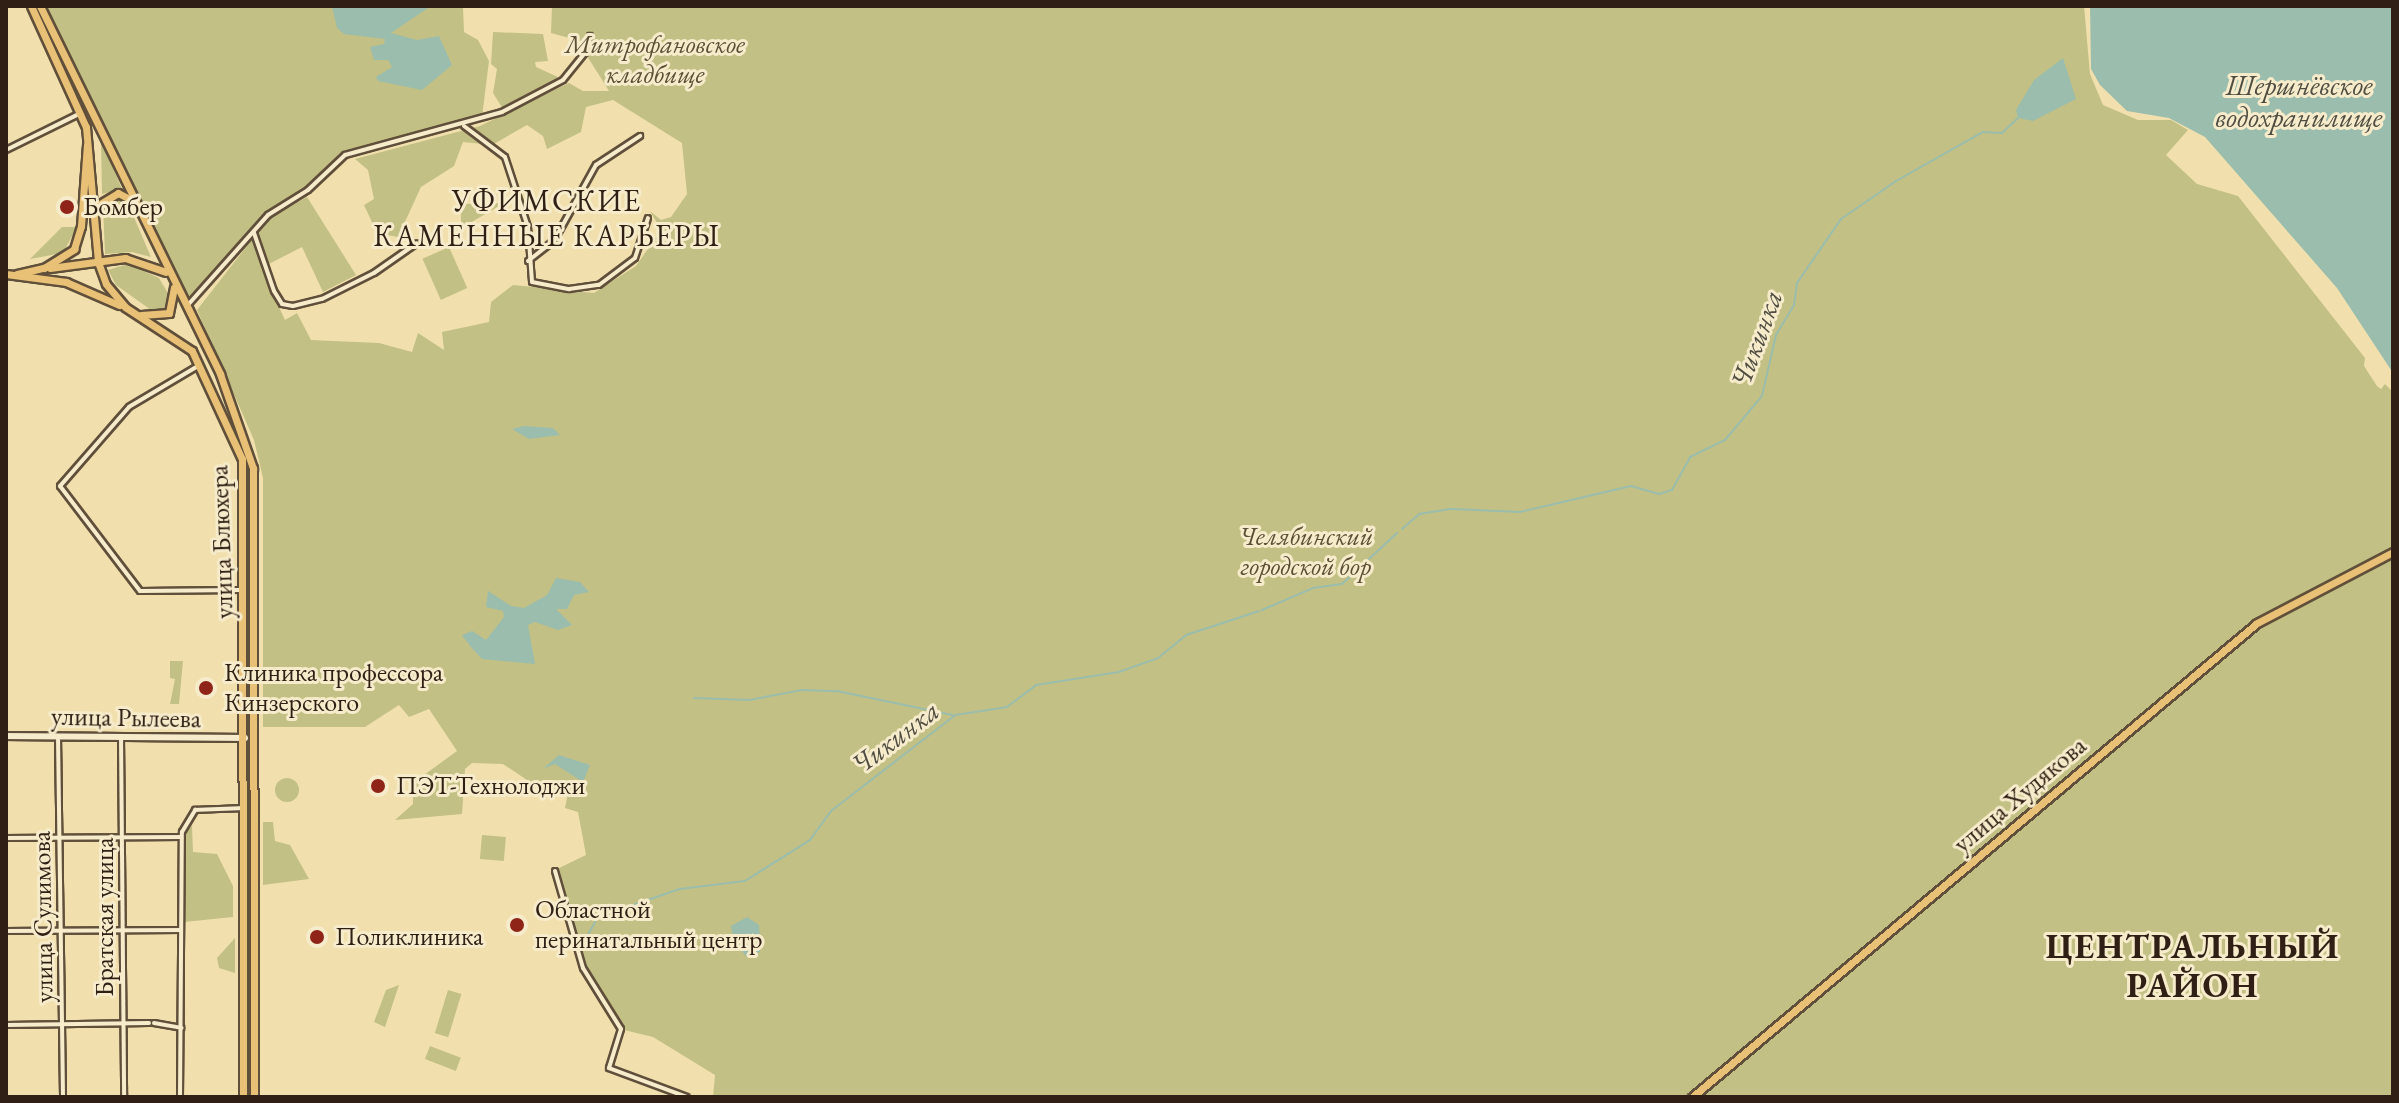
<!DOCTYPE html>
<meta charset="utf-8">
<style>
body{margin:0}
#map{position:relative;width:2399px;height:1103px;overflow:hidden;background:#f1e0ad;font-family:"EB Garamond",serif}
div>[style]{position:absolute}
.green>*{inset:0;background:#c2c084;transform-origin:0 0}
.round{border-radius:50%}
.water>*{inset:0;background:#9bbdad}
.stream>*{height:2px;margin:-1px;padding:0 1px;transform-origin:1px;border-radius:1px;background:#9bbdad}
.roads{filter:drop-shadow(2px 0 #604f3a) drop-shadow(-2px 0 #604f3a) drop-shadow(0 2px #604f3a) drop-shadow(0 -2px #604f3a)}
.minor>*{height:4px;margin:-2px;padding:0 2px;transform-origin:2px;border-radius:2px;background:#f6ebca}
.tertiary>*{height:6px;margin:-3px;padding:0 3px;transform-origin:3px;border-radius:3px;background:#f6ebca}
.primary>*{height:7px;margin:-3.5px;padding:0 3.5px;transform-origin:3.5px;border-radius:3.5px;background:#e8c076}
.dots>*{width:22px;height:22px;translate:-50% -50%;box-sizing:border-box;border:4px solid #f6ebca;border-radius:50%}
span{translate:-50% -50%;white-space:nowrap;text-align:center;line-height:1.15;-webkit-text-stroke:6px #f6ebca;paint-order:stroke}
.park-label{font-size:26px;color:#5c4f36;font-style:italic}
.poi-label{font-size:26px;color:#301f14}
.left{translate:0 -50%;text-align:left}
.street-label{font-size:26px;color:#301f14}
.water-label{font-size:28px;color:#504e42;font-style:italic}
.quarter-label{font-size:30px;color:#301f14;letter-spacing:2px}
.district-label{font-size:34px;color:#301f14;font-weight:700;letter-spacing:2px}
.frame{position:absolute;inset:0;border:8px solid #301f14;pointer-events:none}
</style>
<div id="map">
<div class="green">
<div style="clip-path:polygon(46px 6px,463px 6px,464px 32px,478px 40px,489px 61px,482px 117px,343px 154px,307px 189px,267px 213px,218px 277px,183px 300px)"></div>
<div style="clip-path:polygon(552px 6px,2084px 6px,2090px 74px,2103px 105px,2138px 120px,2171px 120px,2188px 130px,2166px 155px,2197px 184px,2238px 196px,2365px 358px,2364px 366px,2377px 386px,2381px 389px,2385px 384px,2393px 392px,2393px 1097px,713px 1097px,715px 1075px,653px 1037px,624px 1030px,585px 966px,557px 869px,586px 855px,578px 812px,565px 808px,568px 793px,536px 786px,503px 764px,472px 763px,465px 769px,462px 814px,395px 820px,413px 804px,413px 783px,457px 751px,429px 709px,409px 717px,399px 705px,365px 727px,263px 727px,263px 478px,254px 440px,197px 310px,268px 219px,307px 197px,356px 275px,323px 292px,302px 247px,261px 268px,285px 320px,297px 313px,311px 340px,379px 343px,412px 352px,418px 333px,444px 350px,442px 332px,489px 322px,491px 302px,513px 285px,594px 293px,636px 266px,661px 230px,650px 211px,661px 220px,671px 217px,687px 194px,682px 143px,613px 100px,586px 107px,581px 132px,547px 149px,543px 136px,527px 125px,492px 145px,463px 142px,454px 166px,421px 187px,398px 237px,377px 233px,364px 205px,374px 199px,368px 170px,355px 159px,480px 126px,569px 83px,583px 91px,609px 91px,587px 56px,584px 42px,551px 33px)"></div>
<div style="clip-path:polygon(493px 32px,543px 34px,548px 61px,535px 62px,536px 67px,560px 78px,503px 109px,493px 93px,497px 69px,491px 64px)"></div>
<div style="clip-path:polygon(101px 141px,122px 189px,102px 194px)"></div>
<div style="clip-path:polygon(117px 198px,127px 201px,151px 257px,132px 252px,105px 254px,103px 205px)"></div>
<div style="clip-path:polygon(504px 203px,465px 226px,461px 221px,461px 204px)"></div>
<div style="clip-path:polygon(62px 227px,77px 227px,63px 253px,30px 259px)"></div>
<div style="left:449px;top:247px;width:45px;height:29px;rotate:66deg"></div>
<div style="clip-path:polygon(128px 264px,159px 278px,169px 295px,166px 308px,151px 310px,116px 285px,108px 270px)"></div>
<div style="clip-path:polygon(170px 661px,183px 661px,179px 704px,170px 704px,175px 679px,170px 678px)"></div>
<div class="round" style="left:275px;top:778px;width:24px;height:24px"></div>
<div style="clip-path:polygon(263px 822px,273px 822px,275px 841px,290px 845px,309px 879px,263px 885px)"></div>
<div style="clip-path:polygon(192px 826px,193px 852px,217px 854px,233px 886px,233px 917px,184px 922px,183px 833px)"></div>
<div style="left:482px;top:835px;width:24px;height:24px;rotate:5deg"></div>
<div style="clip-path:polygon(235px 938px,235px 973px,219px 968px,217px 958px)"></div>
<div style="clip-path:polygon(399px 985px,385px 1027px,374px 1022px,386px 990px)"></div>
<div style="left:448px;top:990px;width:14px;height:45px;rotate:17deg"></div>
<div style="left:430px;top:1046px;width:33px;height:14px;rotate:21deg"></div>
</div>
<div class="water">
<div style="clip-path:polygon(332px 6px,431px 6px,391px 33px,417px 40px,439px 36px,452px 65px,422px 90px,378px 81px,376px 77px,392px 67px,388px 60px,374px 60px,370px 47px,384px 44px,385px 39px,344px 34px,337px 28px)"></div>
<div style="clip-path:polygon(2090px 6px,2393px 6px,2393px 373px,2337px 288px,2205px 137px,2169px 118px,2127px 111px,2100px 85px,2091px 69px)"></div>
<div style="clip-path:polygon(2063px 58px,2076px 99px,2033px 121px,2018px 118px,2016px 110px,2034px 80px)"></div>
<div style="clip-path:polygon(524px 426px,553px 428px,560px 435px,529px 439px,512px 429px)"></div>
<div style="clip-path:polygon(556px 578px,580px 582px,589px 592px,574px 595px,567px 609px,556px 609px,572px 625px,558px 630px,535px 622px,528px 625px,535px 664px,482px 659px,470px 646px,462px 635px,472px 631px,486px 640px,504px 617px,503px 611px,486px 607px,488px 591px,511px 606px,524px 608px,547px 595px)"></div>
<div style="clip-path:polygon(559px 755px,590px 765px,583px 782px,555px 764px,543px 769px)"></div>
<div style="clip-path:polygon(747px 917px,759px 925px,760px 941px,760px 952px,747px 957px,734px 942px,731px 926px)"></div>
</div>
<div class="stream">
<div style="left:1402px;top:529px;width:23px;rotate:-41deg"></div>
<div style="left:1419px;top:514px;width:33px;rotate:-9deg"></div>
<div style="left:1452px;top:509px;width:68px;rotate:2.5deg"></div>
<div style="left:1520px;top:512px;width:114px;rotate:-13.2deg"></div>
<div style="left:1631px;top:486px;width:29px;rotate:16deg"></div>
<div style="left:1659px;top:494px;width:14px;rotate:-17deg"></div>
<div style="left:1672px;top:490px;width:38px;rotate:-61deg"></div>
<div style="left:1690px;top:457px;width:39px;rotate:-26deg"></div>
<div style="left:1725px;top:440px;width:57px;rotate:-49.9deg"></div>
<div style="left:1762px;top:396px;width:63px;rotate:-77.1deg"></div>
<div style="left:1776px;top:335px;width:35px;rotate:-59deg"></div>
<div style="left:1794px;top:305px;width:22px;rotate:-82deg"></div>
<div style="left:1797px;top:283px;width:78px;rotate:-55.5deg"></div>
<div style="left:1841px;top:219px;width:67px;rotate:-34.6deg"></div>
<div style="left:1896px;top:181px;width:100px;rotate:-29.4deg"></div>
<div style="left:1983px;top:132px;width:19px;rotate:3deg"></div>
<div style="left:2002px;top:133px;width:23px;rotate:-43deg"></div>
<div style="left:1262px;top:610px;width:56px;rotate:-23.3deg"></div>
<div style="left:1313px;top:588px;width:29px;rotate:-8deg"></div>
<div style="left:1342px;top:584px;width:75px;rotate:-42.8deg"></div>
<div style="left:694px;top:698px;width:55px;rotate:2.1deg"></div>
<div style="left:749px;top:700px;width:54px;rotate:-10.7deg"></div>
<div style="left:802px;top:690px;width:35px;rotate:2deg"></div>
<div style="left:837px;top:691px;width:118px;rotate:11.7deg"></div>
<div style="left:584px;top:942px;width:29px;rotate:-61deg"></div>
<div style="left:598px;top:917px;width:87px;rotate:-18.9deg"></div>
<div style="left:680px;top:889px;width:65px;rotate:-7deg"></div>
<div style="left:745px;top:881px;width:77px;rotate:-32.2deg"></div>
<div style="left:810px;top:840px;width:36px;rotate:-54deg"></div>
<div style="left:831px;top:811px;width:157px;rotate:-37.7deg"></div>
<div style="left:955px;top:715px;width:53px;rotate:-8.7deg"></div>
<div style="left:1007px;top:707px;width:36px;rotate:-37deg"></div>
<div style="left:1036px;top:685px;width:84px;rotate:-8.9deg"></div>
<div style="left:1119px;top:672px;width:41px;rotate:-19.7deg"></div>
<div style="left:1158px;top:658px;width:36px;rotate:-39deg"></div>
<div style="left:1186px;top:635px;width:77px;rotate:-18.2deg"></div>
</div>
<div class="roads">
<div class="minor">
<div style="left:464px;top:126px;width:51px;rotate:37.1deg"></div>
<div style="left:505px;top:157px;width:74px;rotate:71.8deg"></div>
<div style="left:528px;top:227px;width:55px;rotate:85.8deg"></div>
<div style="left:532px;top:282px;width:38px;rotate:11deg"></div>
<div style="left:569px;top:289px;width:30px;rotate:-8deg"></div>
<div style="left:599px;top:285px;width:45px;rotate:-36.9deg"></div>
<div style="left:635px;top:258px;width:42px;rotate:-72deg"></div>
<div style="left:6px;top:150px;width:81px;rotate:-26.3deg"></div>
<div style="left:254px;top:233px;width:61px;rotate:71deg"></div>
<div style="left:274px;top:291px;width:15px;rotate:58deg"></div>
<div style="left:282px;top:304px;width:11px;rotate:10deg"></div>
<div style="left:293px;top:306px;width:30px;rotate:-14deg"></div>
<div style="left:322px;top:299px;width:58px;rotate:-26.6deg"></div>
<div style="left:374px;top:273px;width:52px;rotate:-34.9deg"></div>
<div style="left:528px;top:261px;width:33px;rotate:-38deg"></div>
<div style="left:554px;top:241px;width:87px;rotate:-61.1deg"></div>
<div style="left:596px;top:165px;width:53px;rotate:-33.4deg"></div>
<div style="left:187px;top:306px;width:122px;rotate:-48.3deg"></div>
<div style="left:268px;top:215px;width:47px;rotate:-32deg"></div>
<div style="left:308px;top:190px;width:51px;rotate:-43.4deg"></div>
<div style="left:345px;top:155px;width:163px;rotate:-15.3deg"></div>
<div style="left:502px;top:112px;width:69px;rotate:-27.7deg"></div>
<div style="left:563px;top:80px;width:35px;rotate:-51deg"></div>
<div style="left:585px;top:53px;width:18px;rotate:-74deg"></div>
<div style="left:198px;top:366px;width:80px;rotate:149.3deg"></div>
<div style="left:129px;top:407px;width:105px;rotate:131.1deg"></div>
<div style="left:60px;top:486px;width:132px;rotate:52.7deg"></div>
<div style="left:140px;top:591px;width:100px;rotate:-0.6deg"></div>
<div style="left:58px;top:737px;width:360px;rotate:89.2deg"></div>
<div style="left:121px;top:737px;width:360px;rotate:89.5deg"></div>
<div style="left:6px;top:838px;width:175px;rotate:-0.3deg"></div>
<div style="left:555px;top:871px;width:101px;rotate:73.9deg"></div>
<div style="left:583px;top:968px;width:72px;rotate:58.1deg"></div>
<div style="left:621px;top:1029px;width:41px;rotate:107.1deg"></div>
<div style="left:609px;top:1068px;width:83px;rotate:20.4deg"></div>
<div style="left:6px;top:931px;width:175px;rotate:-0.3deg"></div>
<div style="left:154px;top:1023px;width:28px;rotate:10deg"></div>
<div style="left:6px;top:1025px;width:143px;rotate:-0.8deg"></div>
<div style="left:180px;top:1097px;width:265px;rotate:-89.6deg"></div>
<div style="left:182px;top:832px;width:26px;rotate:-59deg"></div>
<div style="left:195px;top:810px;width:48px;rotate:-2.4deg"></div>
</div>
<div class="tertiary">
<div style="left:6px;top:736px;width:239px;rotate:0.5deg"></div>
</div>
<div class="primary">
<div style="left:31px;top:6px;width:133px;rotate:65.6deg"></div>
<div style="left:86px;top:127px;width:136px;rotate:84.9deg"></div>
<div style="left:98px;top:262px;width:23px;rotate:70deg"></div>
<div style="left:106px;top:284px;width:30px;rotate:50deg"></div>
<div style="left:125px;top:307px;width:80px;rotate:33.3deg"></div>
<div style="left:192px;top:351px;width:119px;rotate:65.2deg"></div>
<div style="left:242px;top:459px;width:638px;rotate:89.91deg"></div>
<div style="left:40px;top:6px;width:410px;rotate:63.9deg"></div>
<div style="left:220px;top:374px;width:100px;rotate:70.7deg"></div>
<div style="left:253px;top:468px;width:629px;rotate:89.91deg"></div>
<div style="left:95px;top:207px;width:27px;rotate:-31deg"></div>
<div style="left:118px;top:193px;width:16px;rotate:27deg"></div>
<div style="left:50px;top:268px;width:76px;rotate:-7.6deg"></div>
<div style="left:125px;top:258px;width:43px;rotate:18.9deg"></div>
<div style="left:6px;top:274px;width:61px;rotate:7.6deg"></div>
<div style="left:66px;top:282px;width:58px;rotate:23.5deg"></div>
<div style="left:17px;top:274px;width:28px;rotate:-13deg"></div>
<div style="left:44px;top:268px;width:36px;rotate:-32deg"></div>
<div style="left:74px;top:249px;width:24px;rotate:-73deg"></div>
<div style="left:81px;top:226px;width:81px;rotate:-85.8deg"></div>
<div style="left:141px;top:315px;width:28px;rotate:-4deg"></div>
<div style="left:169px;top:313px;width:26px;rotate:-79deg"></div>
<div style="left:1692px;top:1097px;width:737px;rotate:-39.99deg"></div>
<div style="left:2257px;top:623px;width:153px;rotate:-27.6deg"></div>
</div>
</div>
<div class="dots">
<div style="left:67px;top:207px;background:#8f2418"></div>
<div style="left:206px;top:688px;background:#8f2418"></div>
<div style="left:378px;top:786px;background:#8f2418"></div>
<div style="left:517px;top:925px;background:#8f2418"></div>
<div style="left:317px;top:937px;background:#8f2418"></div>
</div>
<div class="park-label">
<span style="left:655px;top:60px">Митрофановское<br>кладбище</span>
<span style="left:1306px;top:552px">Челябинский<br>городской бор</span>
</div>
<div class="poi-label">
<span class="left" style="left:83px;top:207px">Бомбер</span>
<span class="left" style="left:224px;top:688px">Клиника профессора<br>Кинзерского</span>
<span class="left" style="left:396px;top:786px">ПЭТ-Технолоджи</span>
<span class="left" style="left:535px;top:925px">Областной<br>перинатальный центр</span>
<span class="left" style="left:335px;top:937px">Поликлиника</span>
</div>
<div class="street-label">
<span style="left:222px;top:542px;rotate:-92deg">улица Блюхера</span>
<span style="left:126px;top:718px;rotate:1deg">улица Рылеева</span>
<span style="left:2020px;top:795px;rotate:-40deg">улица Худякова</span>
<span style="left:43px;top:917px;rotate:-91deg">улица Сулимова</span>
<span style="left:105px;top:917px;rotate:-90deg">Братская улица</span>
</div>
<div class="water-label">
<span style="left:2299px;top:101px">Шершнёвское<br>водохранилище</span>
<span style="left:1756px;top:339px;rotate:-70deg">Чикинка</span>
<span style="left:895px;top:737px;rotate:-37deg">Чикинка</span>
</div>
<div class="quarter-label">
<span style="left:547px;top:218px">УФИМСКИЕ<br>КАМЕННЫЕ КАРЬЕРЫ</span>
</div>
<div class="district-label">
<span style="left:2193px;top:966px">ЦЕНТРАЛЬНЫЙ<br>РАЙОН</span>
</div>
<div class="frame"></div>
</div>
